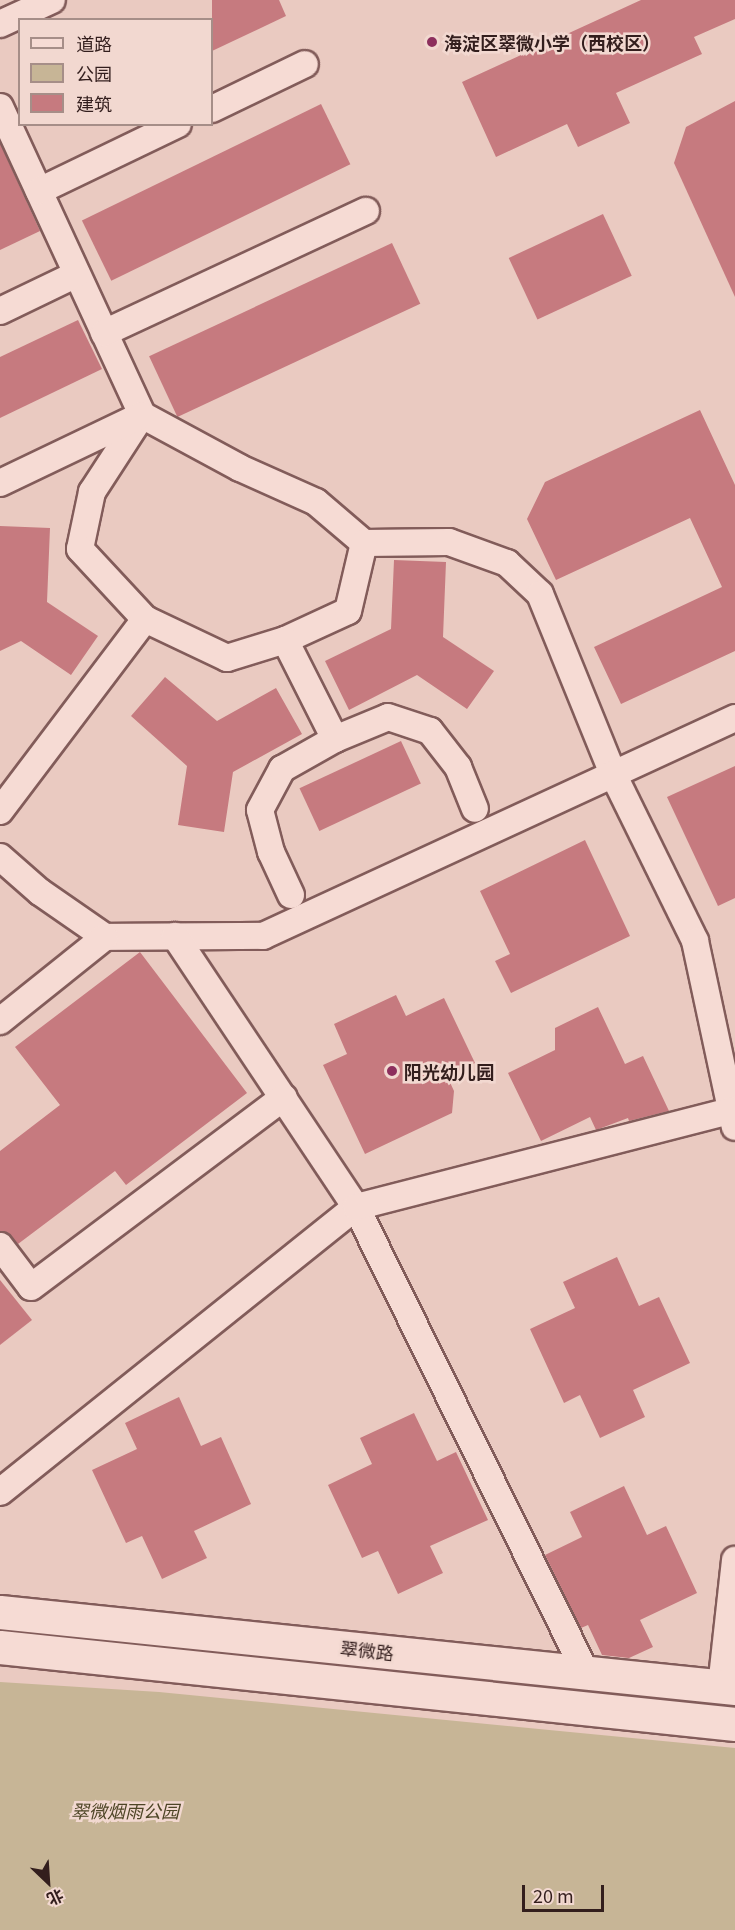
<!DOCTYPE html>
<meta charset="utf-8">
<style>
body{margin:0}
#map{position:relative;width:735px;height:1930px;overflow:hidden;background:#eacac1;font-family:Georgia,"Noto Sans SC",serif}
div>[style]{position:absolute}
.green>*{inset:0;background:#c7b596}
.building>*{inset:0;background:#c67a7f;transform-origin:0 0}
.roads{filter:drop-shadow(2px 0 #825c5a) drop-shadow(-2px 0 #825c5a) drop-shadow(0 2px #825c5a) drop-shadow(0 -2px #825c5a)}
.street>*{height:26px;margin:-13px;padding:0 13px;transform-origin:13px;border-radius:13px;background:#f6dbd4}
.secondary>*{height:33px;margin:-16.5px;padding:0 16.5px;transform-origin:16.5px;border-radius:16.5px;background:#f6dbd4}
.dots>*{width:16px;height:16px;translate:-50% -50%;box-sizing:border-box;border:3px solid #f2d8d0;border-radius:50%}
span{translate:-50% -50%;white-space:nowrap;text-align:center;line-height:1.15;-webkit-text-stroke:5px #f2d8d0;paint-order:stroke}
.poi-label{font-size:18px;color:#331e1d;font-weight:700}
.left{translate:0 -50%;text-align:left}
.street-label{font-size:18px;color:#331e1d}
.park-label{font-size:18px;color:#4e4526;font-style:italic}
.legend{position:absolute;left:18px;top:18px;width:195px;height:108px;box-sizing:border-box;background:#f2d8d0;border:2px solid #a68e88;margin:0;padding:8px 10px;list-style:none;font-size:18px;color:#331e1d}
.legend li{display:flex;align-items:center;gap:12px;height:30px}
.legend b{width:30px;border:2px solid #a68e88}
.north{position:absolute;left:18px;top:1852px;width:60px;height:60px;-webkit-text-stroke:4px #f2d8d0;paint-order:stroke;rotate:155deg;font-size:16px;font-weight:700;line-height:24px;text-align:center;color:#331e1d}
.north::after{content:'';display:block;margin:auto;width:21px;height:27px;background:#331e1d;clip-path:polygon(50% 0,100% 100%,50% 72%,0 100%)}
.scale{position:absolute;left:522px;top:1885px;width:82px;height:27px;box-sizing:border-box;border:3px solid #331e1d;border-top:0;padding-left:8px;font-size:18px;line-height:21px;white-space:nowrap;color:#331e1d;-webkit-text-stroke:4px #f2d8d0;paint-order:stroke}
</style>
<div id="map">
<div class="green">
<div style="clip-path:polygon(0 1682px,159px 1692px,735px 1748px,735px 1930px,0 1930px)"></div>
</div>
<div class="building">
<div style="clip-path:polygon(212px 0,279px 0,286px 16px,212px 51px)"></div>
<div style="clip-path:polygon(641px 0,735px 0,735px 19px,694px 37px,702px 54px,616px 93px,630px 123px,578px 147px,567px 124px,496px 157px,462px 82px)"></div>
<div style="clip-path:polygon(735px 101px,735px 297px,674px 163px,686px 127px)"></div>
<div style="left:321px;top:104px;width:67px;height:266px;rotate:64deg"></div>
<div style="clip-path:polygon(0 143px,40px 231px,0 250px)"></div>
<div style="left:603px;top:214px;width:68px;height:104px;rotate:65deg"></div>
<div style="left:392px;top:243px;width:67px;height:268px;rotate:65deg"></div>
<div style="clip-path:polygon(78px 320px,102px 369px,0 418px,0 357px)"></div>
<div style="clip-path:polygon(700px 410px,735px 485px,735px 651px,621px 704px,594px 647px,722px 587px,690px 518px,556px 580px,527px 519px,545px 482px)"></div>
<div style="clip-path:polygon(0 526px,50px 528px,47px 602px,98px 636px,71px 675px,21px 641px,0 651px)"></div>
<div style="clip-path:polygon(394px 560px,446px 562px,443px 637px,494px 671px,467px 709px,417px 675px,349px 710px,325px 661px,391px 629px)"></div>
<div style="clip-path:polygon(165px 677px,217px 721px,276px 688px,302px 734px,233px 772px,224px 832px,178px 825px,187px 766px,131px 716px)"></div>
<div style="left:401px;top:741px;width:47px;height:112px;rotate:65deg"></div>
<div style="clip-path:polygon(735px 766px,735px 898px,718px 906px,667px 797px)"></div>
<div style="clip-path:polygon(585px 840px,630px 936px,511px 993px,495px 961px,510px 954px,480px 891px)"></div>
<div style="clip-path:polygon(140px 952px,247px 1093px,126px 1185px,115px 1171px,18px 1244px,0 1231px,0 1151px,60px 1105px,15px 1047px)"></div>
<div style="clip-path:polygon(396px 995px,406px 1016px,444px 998px,475px 1063px,447px 1076px,454px 1091px,452px 1113px,365px 1154px,323px 1065px,347px 1054px,334px 1024px)"></div>
<div style="clip-path:polygon(598px 1007px,625px 1064px,643px 1056px,669px 1111px,629px 1121px,628px 1118px,596px 1130px,590px 1117px,541px 1141px,508px 1073px,555px 1050px,555px 1028px)"></div>
<div style="clip-path:polygon(617px 1257px,639px 1306px,659px 1297px,690px 1363px,633px 1390px,645px 1417px,600px 1438px,580px 1395px,564px 1403px,530px 1329px,575px 1308px,563px 1282px)"></div>
<div style="clip-path:polygon(0 1280px,32px 1320px,0 1345px)"></div>
<div style="clip-path:polygon(179px 1397px,201px 1446px,221px 1437px,251px 1504px,194px 1531px,207px 1558px,162px 1579px,142px 1536px,126px 1543px,92px 1470px,137px 1449px,125px 1423px)"></div>
<div style="clip-path:polygon(414px 1413px,437px 1461px,456px 1452px,488px 1520px,430px 1546px,443px 1573px,398px 1594px,378px 1551px,362px 1558px,328px 1485px,372px 1464px,360px 1438px)"></div>
<div style="clip-path:polygon(624px 1486px,647px 1535px,666px 1526px,697px 1593px,640px 1620px,653px 1647px,629px 1658px,602px 1655px,588px 1625px,581px 1628px,545px 1555px,582px 1537px,570px 1512px)"></div>
</div>
<div class="roads">
<div class="street">
<div style="left:0;top:24px;width:57px;rotate:-24.8deg"></div>
<div style="left:0;top:107px;width:339px;rotate:65.2deg"></div>
<div style="left:142px;top:415px;width:111px;rotate:28.4deg"></div>
<div style="left:240px;top:468px;width:83px;rotate:24.1deg"></div>
<div style="left:316px;top:502px;width:63px;rotate:40.5deg"></div>
<div style="left:364px;top:543px;width:85px;rotate:-0.7deg"></div>
<div style="left:449px;top:542px;width:62px;rotate:19.9deg"></div>
<div style="left:507px;top:563px;width:45px;rotate:43.2deg"></div>
<div style="left:540px;top:594px;width:194px;rotate:67.9deg"></div>
<div style="left:613px;top:774px;width:186px;rotate:63.8deg"></div>
<div style="left:695px;top:941px;width:190px;rotate:77.9deg"></div>
<div style="left:212px;top:109px;width:103px;rotate:-25.8deg"></div>
<div style="left:39px;top:191px;width:154px;rotate:-25.7deg"></div>
<div style="left:0;top:311px;width:85px;rotate:-25.7deg"></div>
<div style="left:104px;top:333px;width:289px;rotate:-25deg"></div>
<div style="left:142px;top:415px;width:92px;rotate:123deg"></div>
<div style="left:92px;top:492px;width:58px;rotate:101.9deg"></div>
<div style="left:80px;top:549px;width:96px;rotate:47.1deg"></div>
<div style="left:145px;top:619px;width:91px;rotate:25.4deg"></div>
<div style="left:227px;top:658px;width:61px;rotate:-17.2deg"></div>
<div style="left:285px;top:640px;width:69px;rotate:-24.7deg"></div>
<div style="left:348px;top:611px;width:70px;rotate:-76.8deg"></div>
<div style="left:0;top:483px;width:157px;rotate:-25.6deg"></div>
<div style="left:285px;top:640px;width:111px;rotate:63.2deg"></div>
<div style="left:0;top:811px;width:241px;rotate:-52.9deg"></div>
<div style="left:0;top:857px;width:53px;rotate:41.2deg"></div>
<div style="left:40px;top:892px;width:79px;rotate:34.7deg"></div>
<div style="left:105px;top:937px;width:158px;rotate:-0.4deg"></div>
<div style="left:263px;top:936px;width:520px;rotate:-24.79deg"></div>
<div style="left:291px;top:895px;width:47px;rotate:-114.9deg"></div>
<div style="left:271px;top:852px;width:43px;rotate:-104.7deg"></div>
<div style="left:260px;top:810px;width:47px;rotate:-61.8deg"></div>
<div style="left:282px;top:769px;width:61px;rotate:-29.5deg"></div>
<div style="left:335px;top:739px;width:57px;rotate:-22.5deg"></div>
<div style="left:388px;top:717px;width:44px;rotate:18.4deg"></div>
<div style="left:430px;top:731px;width:46px;rotate:52.1deg"></div>
<div style="left:458px;top:767px;width:45px;rotate:68deg"></div>
<div style="left:175px;top:936px;width:326px;rotate:56.3deg"></div>
<div style="left:356px;top:1207px;width:520px;rotate:63.73deg"></div>
<div style="left:0;top:1021px;width:134px;rotate:-38.7deg"></div>
<div style="left:0;top:1246px;width:51px;rotate:52.9deg"></div>
<div style="left:31px;top:1287px;width:316px;rotate:-36.9deg"></div>
<div style="left:0;top:1492px;width:456px;rotate:-38.7deg"></div>
<div style="left:356px;top:1207px;width:389px;rotate:-14.4deg"></div>
<div style="left:721px;top:1687px;width:128px;rotate:-83.7deg"></div>
</div>
<div class="secondary">
<div style="left:0;top:1612px;width:739px;rotate:5.9deg"></div>
<div style="left:0;top:1647px;width:739px;rotate:5.98deg"></div>
</div>
</div>
<div class="dots">
<div style="left:432px;top:42px;background:#8d2f5d"></div>
<div style="left:392px;top:1071px;background:#8d2f5d"></div>
</div>
<div class="poi-label">
<span class="left" style="left:444px;top:42px">海淀区翠微小学（西校区）</span>
<span class="left" style="left:404px;top:1071px">阳光幼儿园</span>
</div>
<div class="street-label">
<span style="left:367px;top:1650px;rotate:6deg">翠微路</span>
</div>
<div class="park-label">
<span style="left:125px;top:1810px">翠微烟雨公园</span>
</div>
<ul class="legend">
<li><b style="height:8px;background:#f6dbd4"></b>道路</li>
<li><b style="height:16px;background:#c7b596"></b>公园</li>
<li><b style="height:16px;background:#c67a7f"></b>建筑</li>
</ul>
<div class="north">北</div>
<div class="scale">20 m</div>
</div>
